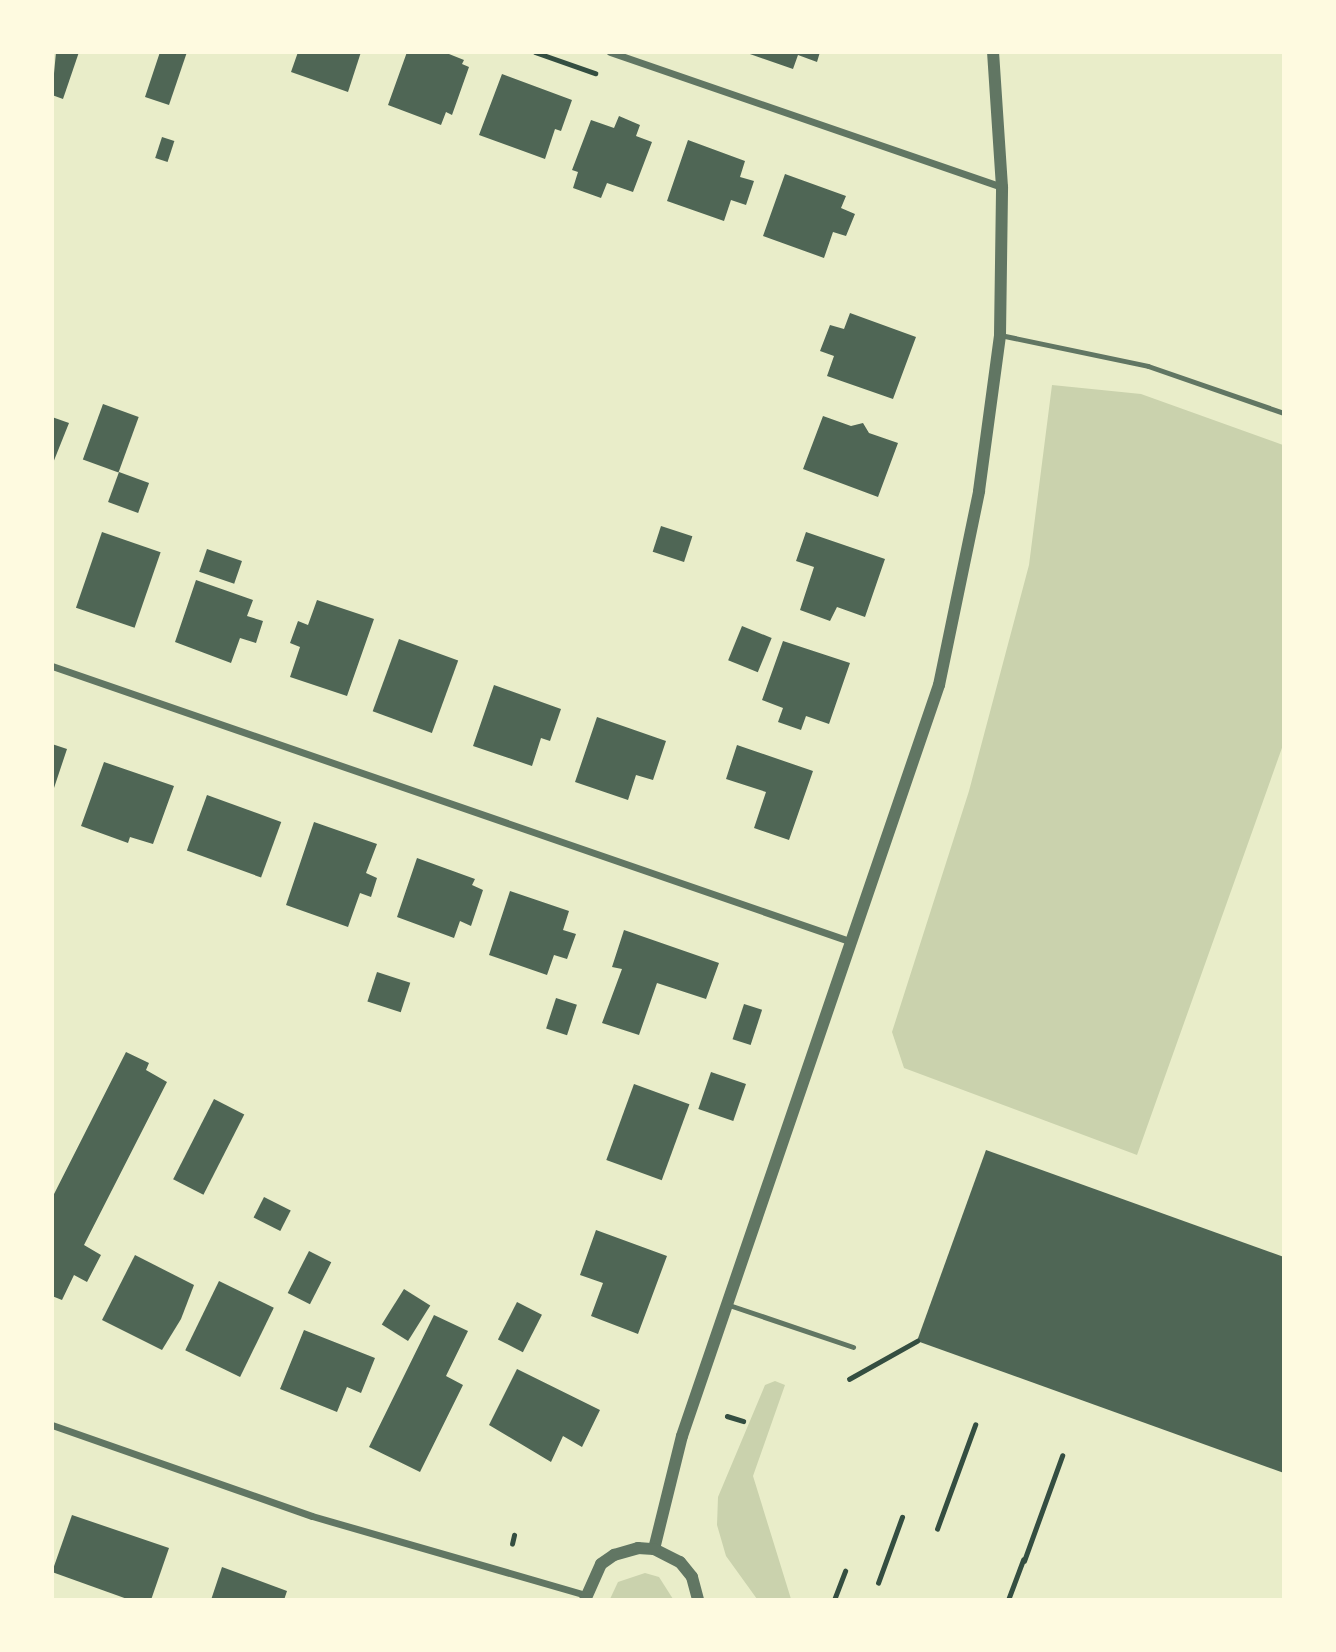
<!DOCTYPE html>
<style>
body{margin:0}
#map{position:relative;width:1336px;height:1652px;overflow:hidden;background:#e9edc9;font-family:"Crimson Pro",serif}
div>[style]{position:absolute}
.green>*{inset:0;background:#cad2ad}
.building>*{inset:0;background:#4f6655;transform-origin:0 0}
.path>*{height:4.5px;margin:-2.25px;padding:0 2.25px;transform-origin:2.25px;border-radius:2.25px;background:#344e41}
.service>*{height:5px;margin:-2.5px;padding:0 2.5px;transform-origin:2.5px;border-radius:2.5px;background:#617663}
.minor>*{height:7px;margin:-3.5px;padding:0 3.5px;transform-origin:3.5px;border-radius:3.5px;background:#617663}
.tertiary>*{height:12px;margin:-6px;padding:0 6px;transform-origin:6px;border-radius:6px;background:#617663}
span{translate:-50% -50%;white-space:nowrap;text-align:center;line-height:1.15;-webkit-text-stroke:7px #fefae0;paint-order:stroke}
.frame{position:absolute;inset:0;border:54px solid #fefae0;pointer-events:none}
</style>
<div id="map">
<div class="green">
<div style="clip-path:polygon(1052px 385px,1141px 394px,1283px 445px,1283px 745px,1137px 1155px,904px 1068px,892px 1032px,969px 791px,1029px 565px)"></div>
<div style="clip-path:polygon(775px 1381px,785px 1385px,753px 1476px,791px 1599px,757px 1599px,726px 1556px,717px 1525px,718px 1497px,765px 1385px)"></div>
<div style="clip-path:polygon(645px 1573px,659px 1577px,673px 1599px,610px 1599px,618px 1582px)"></div>
</div>
<div class="building">
<div style="clip-path:polygon(56px 52px,79px 52px,63px 99px,52px 95px)"></div>
<div style="clip-path:polygon(160px 52px,187px 52px,169px 105px,145px 97px)"></div>
<div style="clip-path:polygon(298px 52px,361px 52px,348px 92px,291px 72px)"></div>
<div style="clip-path:polygon(407px 52px,444px 52px,464px 60px,462px 64px,469px 67px,452px 115px,446px 112px,441px 125px,388px 105px)"></div>
<div style="clip-path:polygon(820px 52px,817px 62px,798px 55px,793px 69px,747px 53px)"></div>
<div style="clip-path:polygon(502px 74px,572px 100px,561px 131px,555px 129px,545px 159px,479px 135px)"></div>
<div style="clip-path:polygon(619px 116px,640px 125px,636px 136px,652px 142px,633px 192px,607px 183px,601px 198px,573px 188px,578px 172px,572px 170px,591px 120px,614px 128px)"></div>
<div style="left:162px;top:137px;width:13px;height:22px;rotate:18deg"></div>
<div style="clip-path:polygon(688px 140px,745px 161px,740px 177px,754px 181px,746px 205px,731px 200px,724px 221px,667px 201px)"></div>
<div style="clip-path:polygon(785px 174px,846px 196px,841px 208px,855px 214px,846px 236px,833px 232px,824px 258px,763px 236px)"></div>
<div style="clip-path:polygon(850px 313px,916px 337px,893px 399px,827px 376px,834px 356px,820px 351px,830px 325px,844px 329px)"></div>
<div style="left:103px;top:404px;width:38px;height:59px;rotate:20deg"></div>
<div style="clip-path:polygon(823px 416px,851px 426px,863px 423px,869px 433px,898px 443px,878px 497px,803px 469px)"></div>
<div style="clip-path:polygon(52px 417px,69px 423px,53px 463px,52px 463px)"></div>
<div style="left:119px;top:472px;width:32px;height:32px;rotate:20deg"></div>
<div style="left:661px;top:526px;width:33px;height:27px;rotate:18deg"></div>
<div style="left:102px;top:532px;width:62px;height:80px;rotate:19deg"></div>
<div style="clip-path:polygon(806px 532px,885px 559px,865px 617px,837px 607px,830px 621px,800px 610px,814px 567px,796px 561px)"></div>
<div style="left:207px;top:549px;width:37px;height:24px;rotate:19deg"></div>
<div style="clip-path:polygon(196px 580px,253px 600px,247px 616px,263px 621px,256px 643px,240px 638px,231px 663px,175px 642px)"></div>
<div style="clip-path:polygon(317px 600px,374px 619px,347px 696px,290px 677px,300px 647px,290px 643px,298px 621px,308px 625px)"></div>
<div style="left:742px;top:626px;width:32px;height:37px;rotate:22deg"></div>
<div style="left:399px;top:639px;width:63px;height:77px;rotate:20deg"></div>
<div style="clip-path:polygon(783px 641px,850px 663px,829px 724px,806px 716px,801px 730px,778px 722px,783px 708px,762px 700px)"></div>
<div style="clip-path:polygon(494px 685px,561px 709px,550px 741px,541px 738px,532px 766px,473px 746px)"></div>
<div style="clip-path:polygon(597px 717px,666px 741px,653px 780px,636px 775px,628px 800px,575px 782px)"></div>
<div style="clip-path:polygon(52px 744px,67px 749px,53px 791px,52px 791px)"></div>
<div style="clip-path:polygon(737px 745px,813px 771px,789px 840px,754px 828px,766px 792px,726px 779px)"></div>
<div style="clip-path:polygon(104px 762px,174px 786px,153px 844px,130px 837px,128px 843px,81px 826px)"></div>
<div style="left:207px;top:795px;width:79px;height:59px;rotate:20deg"></div>
<div style="clip-path:polygon(314px 822px,377px 844px,366px 873px,377px 878px,371px 897px,360px 893px,348px 927px,286px 905px)"></div>
<div style="clip-path:polygon(417px 858px,475px 879px,472px 885px,483px 890px,471px 926px,460px 921px,454px 938px,397px 917px)"></div>
<div style="clip-path:polygon(510px 891px,569px 911px,563px 930px,576px 934px,567px 959px,554px 955px,547px 975px,489px 955px)"></div>
<div style="clip-path:polygon(624px 930px,719px 963px,706px 999px,657px 983px,639px 1035px,602px 1023px,622px 969px,612px 967px)"></div>
<div style="left:377px;top:972px;width:35px;height:31px;rotate:18deg"></div>
<div style="left:556px;top:998px;width:22px;height:32px;rotate:18deg"></div>
<div style="left:744px;top:1004px;width:19px;height:37px;rotate:18deg"></div>
<div style="clip-path:polygon(126px 1052px,149px 1063px,146px 1070px,167px 1082px,84px 1245px,101px 1255px,87px 1282px,74px 1275px,62px 1300px,52px 1296px,52px 1198px)"></div>
<div style="left:711px;top:1072px;width:37px;height:39px;rotate:19deg"></div>
<div style="left:634px;top:1084px;width:59px;height:81px;rotate:20deg"></div>
<div style="left:214px;top:1099px;width:34px;height:90px;rotate:27deg"></div>
<div style="clip-path:polygon(986px 1150px,1284px 1257px,1284px 1473px,917px 1341px)"></div>
<div style="left:264px;top:1197px;width:30px;height:23px;rotate:27deg"></div>
<div style="clip-path:polygon(596px 1230px,667px 1256px,638px 1334px,591px 1316px,603px 1283px,580px 1275px)"></div>
<div style="left:309px;top:1251px;width:25px;height:47px;rotate:27deg"></div>
<div style="clip-path:polygon(135px 1255px,194px 1285px,181px 1319px,162px 1350px,102px 1320px)"></div>
<div style="left:219px;top:1281px;width:61px;height:77px;rotate:26deg"></div>
<div style="left:404px;top:1289px;width:31px;height:42px;rotate:32deg"></div>
<div style="left:517px;top:1302px;width:28px;height:42px;rotate:27deg"></div>
<div style="clip-path:polygon(434px 1315px,468px 1331px,446px 1376px,463px 1385px,420px 1472px,369px 1447px)"></div>
<div style="clip-path:polygon(304px 1330px,375px 1358px,361px 1393px,347px 1387px,337px 1412px,280px 1389px)"></div>
<div style="clip-path:polygon(517px 1369px,600px 1410px,582px 1447px,563px 1436px,551px 1462px,489px 1425px)"></div>
<div style="clip-path:polygon(72px 1515px,169px 1548px,151px 1600px,130px 1600px,52px 1572px)"></div>
<div style="clip-path:polygon(222px 1567px,287px 1591px,284px 1600px,211px 1600px)"></div>
</div>
<div class="path">
<div style="left:535px;top:52px;width:64px;rotate:19.3deg"></div>
<div style="left:849px;top:1379px;width:78px;rotate:-29.2deg"></div>
<div style="left:727px;top:1416px;width:17px;rotate:17deg"></div>
<div style="left:937px;top:1529px;width:111px;rotate:-69.9deg"></div>
<div style="left:512px;top:1544px;width:9px;rotate:-77deg"></div>
<div style="left:1024px;top:1561px;width:112px;rotate:-70.1deg"></div>
<div style="left:878px;top:1583px;width:70px;rotate:-70deg"></div>
<div style="left:834px;top:1600px;width:31px;rotate:-69deg"></div>
<div style="left:1008px;top:1600px;width:43px;rotate:-69.4deg"></div>
</div>
<div class="service">
<div style="left:1000px;top:335px;width:151px;rotate:11.8deg"></div>
<div style="left:1148px;top:366px;width:144px;rotate:19.1deg"></div>
<div style="left:729px;top:1305px;width:131px;rotate:18.7deg"></div>
</div>
<div class="minor">
<div style="left:610px;top:52px;width:415px;rotate:19deg"></div>
<div style="left:52px;top:666px;width:846px;rotate:19.03deg"></div>
<div style="left:52px;top:1425px;width:275px;rotate:19.3deg"></div>
<div style="left:312px;top:1516px;width:284px;rotate:16.1deg"></div>
</div>
<div class="tertiary">
<div style="left:654px;top:1549px;width:116px;rotate:-76.1deg"></div>
<div style="left:682px;top:1436px;width:794px;rotate:-71.11deg"></div>
<div style="left:939px;top:685px;width:198px;rotate:-78.3deg"></div>
<div style="left:979px;top:491px;width:157px;rotate:-82.3deg"></div>
<div style="left:1000px;top:335px;width:148px;rotate:-89.2deg"></div>
<div style="left:1002px;top:187px;width:135px;rotate:-93.8deg"></div>
<div style="left:585px;top:1600px;width:39px;rotate:-66deg"></div>
<div style="left:601px;top:1564px;width:16px;rotate:-35deg"></div>
<div style="left:614px;top:1555px;width:25px;rotate:-16deg"></div>
<div style="left:638px;top:1548px;width:16px;rotate:4deg"></div>
<div style="left:654px;top:1549px;width:29px;rotate:27deg"></div>
<div style="left:680px;top:1562px;width:19px;rotate:51deg"></div>
<div style="left:692px;top:1577px;width:24px;rotate:75deg"></div>
</div>
<div class="frame"></div>
</div>
